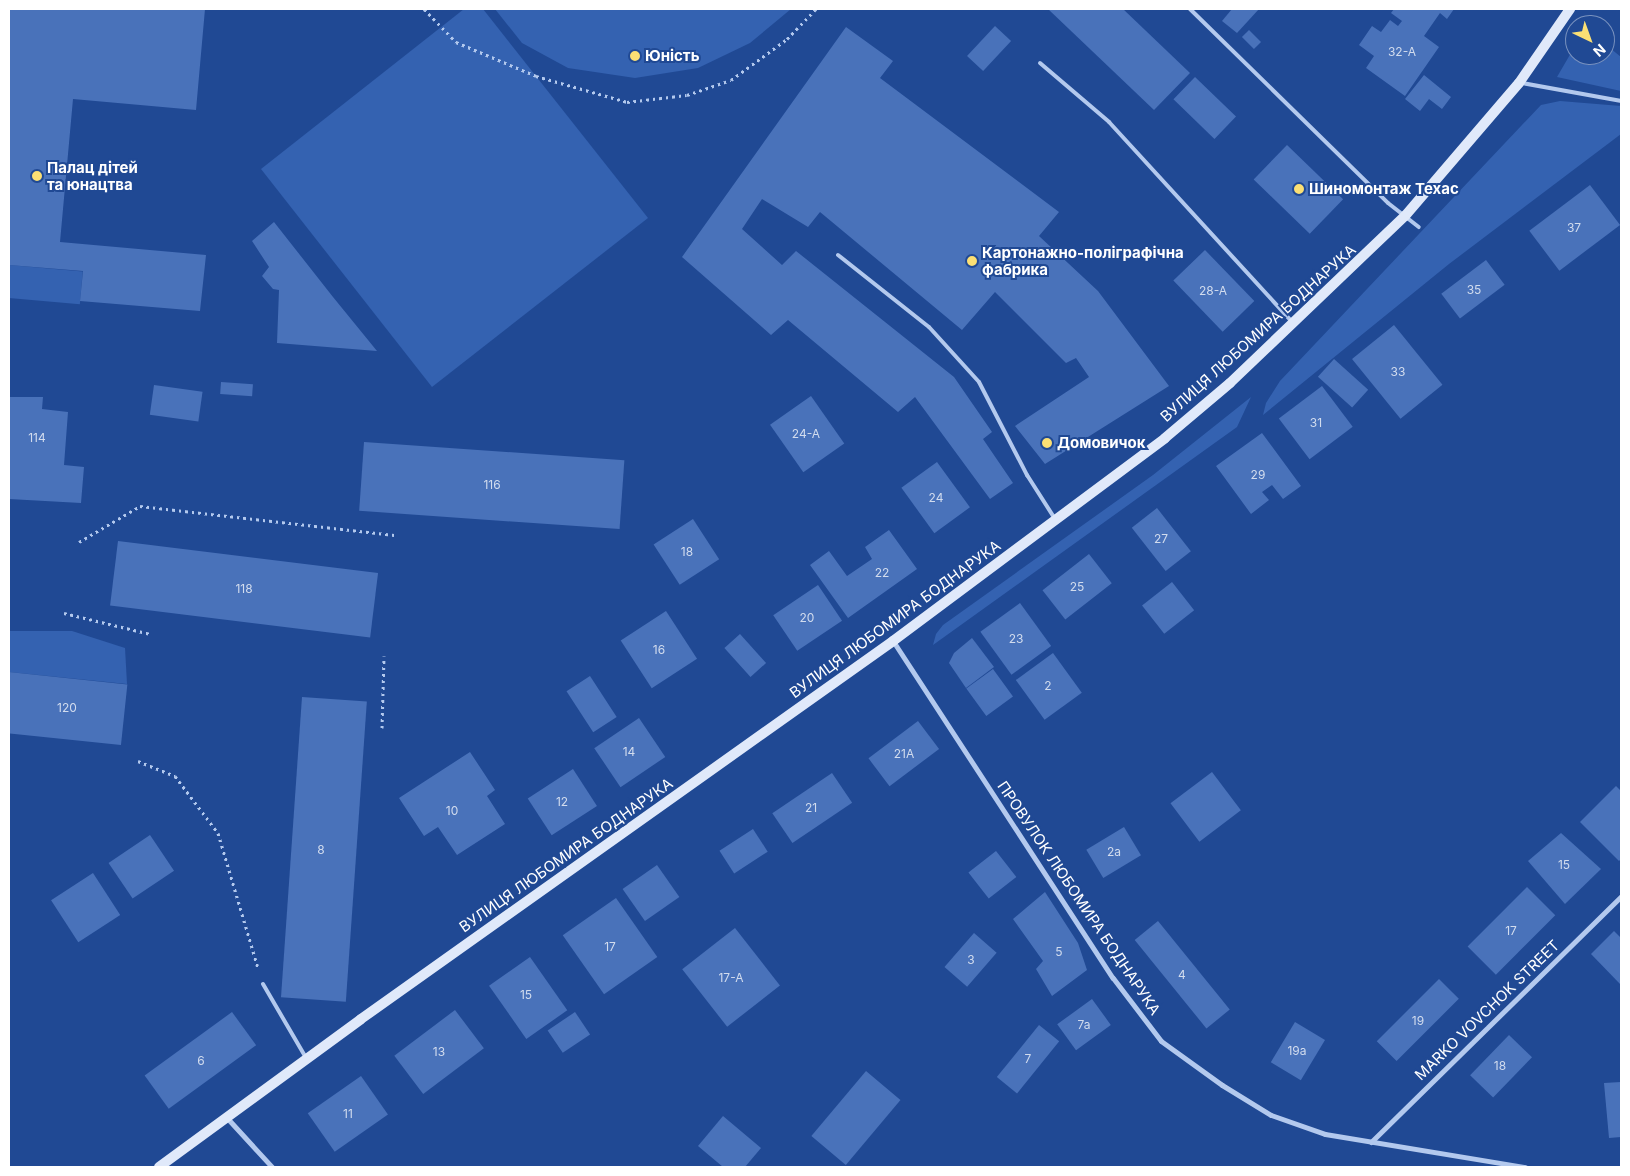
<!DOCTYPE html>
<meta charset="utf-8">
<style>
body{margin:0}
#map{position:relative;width:1630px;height:1176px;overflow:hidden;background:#204994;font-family:Inter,sans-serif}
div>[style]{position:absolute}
.green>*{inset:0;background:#3462b1;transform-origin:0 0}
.building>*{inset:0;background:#4972ba;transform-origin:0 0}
.path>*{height:3px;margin-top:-1.5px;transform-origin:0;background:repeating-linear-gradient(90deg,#b3c9ee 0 2.5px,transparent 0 6.5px)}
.lane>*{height:4px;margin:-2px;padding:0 2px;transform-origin:2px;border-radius:2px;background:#b3c9ee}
.street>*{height:5px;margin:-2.5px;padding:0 2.5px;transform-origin:2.5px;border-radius:2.5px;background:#b3c9ee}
.secondary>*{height:10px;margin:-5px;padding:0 5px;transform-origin:5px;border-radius:5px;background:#e0e9fa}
.dots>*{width:14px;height:14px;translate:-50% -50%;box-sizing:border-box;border:2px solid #204994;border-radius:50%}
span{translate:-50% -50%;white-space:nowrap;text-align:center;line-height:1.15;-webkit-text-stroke:4px #204994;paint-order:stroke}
.number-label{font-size:12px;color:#d2dcee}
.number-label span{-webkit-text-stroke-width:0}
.poi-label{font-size:15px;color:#fff;font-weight:700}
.left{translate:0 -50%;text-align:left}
.street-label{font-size:15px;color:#fff}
.frame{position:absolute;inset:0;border:10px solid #fff;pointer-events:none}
.north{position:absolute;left:1565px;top:15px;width:50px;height:50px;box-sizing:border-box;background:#204994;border:1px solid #7992bf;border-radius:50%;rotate:138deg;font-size:14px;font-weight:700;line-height:20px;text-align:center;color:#fff}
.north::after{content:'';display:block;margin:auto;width:18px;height:22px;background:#fbdf74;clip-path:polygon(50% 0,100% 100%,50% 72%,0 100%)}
</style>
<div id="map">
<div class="green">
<div style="clip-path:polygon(464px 9px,483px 9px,648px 218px,432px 387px,261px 169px)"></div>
<div style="clip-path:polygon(495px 9px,791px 9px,750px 43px,698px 68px,635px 78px,568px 68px,522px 43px)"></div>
<div style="clip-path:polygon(1605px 44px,1621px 57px,1621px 91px,1557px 77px,1575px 46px,1575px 55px,1605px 55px)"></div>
<div style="clip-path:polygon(1560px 101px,1621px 106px,1621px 134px,1449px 264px,1263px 415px,1266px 403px,1280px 381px,1541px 105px)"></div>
<div style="left:9px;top:265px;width:74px;height:33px;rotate:5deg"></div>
<div style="clip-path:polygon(1251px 397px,1237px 427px,933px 645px,936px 634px,943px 625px,1153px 475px)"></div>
<div style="clip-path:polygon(9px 631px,72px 631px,125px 648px,127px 684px,9px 672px)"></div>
</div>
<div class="building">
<div style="clip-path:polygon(9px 9px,205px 9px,196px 110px,73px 99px,60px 242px,206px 255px,200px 311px,80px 301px,83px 271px,9px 265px)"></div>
<div style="clip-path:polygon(1048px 9px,1123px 9px,1190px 73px,1154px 110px)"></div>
<div style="clip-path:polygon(1232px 9px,1259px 9px,1237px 33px,1222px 21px)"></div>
<div style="clip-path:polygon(1394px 9px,1454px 9px,1447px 19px,1440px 13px,1424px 36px,1439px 47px,1405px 96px,1366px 68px,1374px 56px,1359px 45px,1372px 26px,1381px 32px,1390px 20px,1398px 26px,1402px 21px,1391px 13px)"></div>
<div style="left:995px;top:26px;width:22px;height:41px;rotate:43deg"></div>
<div style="clip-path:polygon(846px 27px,893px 61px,880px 78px,1059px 212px,1039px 236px,1098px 291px,1169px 386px,1045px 464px,1015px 426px,1089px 377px,1076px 358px,1066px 363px,995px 292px,962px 330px,820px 212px,808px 227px,762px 199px,742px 229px,782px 265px,796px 251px,954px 377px,992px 432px,983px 439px,1013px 483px,990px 499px,915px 397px,898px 412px,788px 320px,771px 335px,682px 257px)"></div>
<div style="left:1249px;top:30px;width:17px;height:10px;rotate:45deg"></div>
<div style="clip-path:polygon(1424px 75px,1451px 97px,1442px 109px,1429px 99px,1420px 111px,1405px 99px)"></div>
<div style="left:1195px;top:77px;width:57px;height:31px;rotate:44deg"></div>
<div style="left:1287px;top:145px;width:78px;height:48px;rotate:44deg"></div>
<div style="left:1590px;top:185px;width:50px;height:76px;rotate:53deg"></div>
<div style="clip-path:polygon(274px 222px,333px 297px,377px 351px,277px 343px,279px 290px,273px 289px,262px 276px,269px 267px,252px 241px)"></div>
<div style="left:1205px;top:250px;width:71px;height:44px;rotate:46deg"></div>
<div style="left:1486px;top:260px;width:31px;height:56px;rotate:53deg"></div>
<div style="left:1394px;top:325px;width:77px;height:54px;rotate:51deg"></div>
<div style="left:1334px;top:359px;width:46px;height:24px;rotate:42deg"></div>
<div style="left:221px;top:382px;width:32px;height:12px;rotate:4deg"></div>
<div style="left:154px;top:385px;width:49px;height:30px;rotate:8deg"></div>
<div style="left:1322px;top:386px;width:51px;height:54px;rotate:53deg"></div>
<div style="left:811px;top:396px;width:58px;height:50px;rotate:55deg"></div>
<div style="clip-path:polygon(9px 397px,43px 397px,42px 409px,68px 412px,64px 465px,84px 467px,81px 503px,9px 499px)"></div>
<div style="clip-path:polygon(1262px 433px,1301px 486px,1283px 499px,1272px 485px,1262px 492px,1269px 500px,1251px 514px,1216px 466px)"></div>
<div style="left:364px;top:442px;width:261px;height:69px;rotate:4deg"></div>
<div style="left:937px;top:462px;width:56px;height:44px;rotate:54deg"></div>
<div style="left:1157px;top:508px;width:55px;height:32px;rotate:52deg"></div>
<div style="left:693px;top:519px;width:48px;height:47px;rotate:57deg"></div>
<div style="clip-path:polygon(889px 530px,917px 569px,848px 618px,810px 565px,829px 551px,847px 576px,872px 559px,865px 547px)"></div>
<div style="left:118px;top:541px;width:262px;height:65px;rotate:7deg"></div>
<div style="left:1089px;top:554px;width:37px;height:59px;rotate:52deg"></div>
<div style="left:1172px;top:582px;width:36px;height:38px;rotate:52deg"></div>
<div style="left:818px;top:585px;width:43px;height:54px;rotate:56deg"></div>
<div style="left:1020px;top:603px;width:53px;height:49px;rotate:54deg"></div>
<div style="left:666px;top:611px;width:57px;height:54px;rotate:57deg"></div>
<div style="left:740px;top:634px;width:39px;height:21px;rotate:48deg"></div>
<div style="clip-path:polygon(972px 638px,994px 667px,966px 688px,949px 663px,954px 653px)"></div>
<div style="left:1053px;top:653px;width:49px;height:46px;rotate:54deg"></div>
<div style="left:993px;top:669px;width:34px;height:33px;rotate:54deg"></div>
<div style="left:9px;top:672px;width:119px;height:61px;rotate:6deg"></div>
<div style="left:590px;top:676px;width:49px;height:28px;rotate:57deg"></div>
<div style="left:302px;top:697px;width:65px;height:301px;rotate:4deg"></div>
<div style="left:639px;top:718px;width:47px;height:54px;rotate:56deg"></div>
<div style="left:918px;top:721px;width:35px;height:62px;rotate:53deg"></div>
<div style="clip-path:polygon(470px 752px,495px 790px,487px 796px,505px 824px,457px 855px,438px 827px,424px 836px,399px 798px)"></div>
<div style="left:573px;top:769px;width:44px;height:54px;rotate:57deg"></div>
<div style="left:1212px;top:772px;width:48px;height:52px;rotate:53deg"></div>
<div style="left:832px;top:773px;width:36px;height:72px;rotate:56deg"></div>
<div style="clip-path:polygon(1616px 786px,1621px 791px,1621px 859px,1619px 861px,1580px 822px)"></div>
<div style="left:1124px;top:827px;width:33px;height:44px;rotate:59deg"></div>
<div style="left:753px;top:829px;width:27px;height:40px;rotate:57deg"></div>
<div style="clip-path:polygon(1561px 833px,1601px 869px,1565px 904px,1528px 861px)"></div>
<div style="left:150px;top:835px;width:43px;height:50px;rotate:56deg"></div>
<div style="left:996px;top:851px;width:33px;height:35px;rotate:52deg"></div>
<div style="left:657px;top:865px;width:39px;height:42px;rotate:55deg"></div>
<div style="left:93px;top:873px;width:50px;height:50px;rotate:57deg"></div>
<div style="left:1527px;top:887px;width:40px;height:84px;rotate:45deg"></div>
<div style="clip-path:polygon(1045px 892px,1078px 943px,1087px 970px,1052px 996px,1036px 969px,1043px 961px,1013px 919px)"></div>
<div style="left:616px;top:898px;width:72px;height:65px;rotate:55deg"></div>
<div style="left:1158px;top:921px;width:114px;height:30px;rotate:51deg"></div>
<div style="left:735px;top:928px;width:73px;height:67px;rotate:52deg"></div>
<div style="clip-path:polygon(1614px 931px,1621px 938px,1621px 985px,1591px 954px)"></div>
<div style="left:974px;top:933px;width:30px;height:45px;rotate:41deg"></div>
<div style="left:530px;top:957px;width:65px;height:50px;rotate:55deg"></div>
<div style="left:1439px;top:979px;width:28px;height:88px;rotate:45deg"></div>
<div style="left:1092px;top:999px;width:32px;height:43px;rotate:54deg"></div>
<div style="left:455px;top:1010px;width:48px;height:76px;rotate:53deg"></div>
<div style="left:232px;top:1012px;width:41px;height:108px;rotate:54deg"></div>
<div style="left:575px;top:1012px;width:27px;height:33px;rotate:56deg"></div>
<div style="left:1295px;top:1022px;width:35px;height:47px;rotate:31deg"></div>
<div style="left:1039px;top:1025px;width:26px;height:67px;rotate:39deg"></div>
<div style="left:1509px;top:1035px;width:32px;height:56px;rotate:44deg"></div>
<div style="left:866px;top:1071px;width:45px;height:85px;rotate:40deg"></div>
<div style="left:361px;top:1076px;width:47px;height:65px;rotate:55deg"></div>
<div style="clip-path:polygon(1621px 1082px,1621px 1137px,1609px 1138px,1604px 1083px)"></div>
<div style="clip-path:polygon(723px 1116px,761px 1148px,745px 1167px,723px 1167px,698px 1146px)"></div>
</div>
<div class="path">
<div style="left:424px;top:9px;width:46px;rotate:45.9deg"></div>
<div style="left:456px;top:42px;width:87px;rotate:23deg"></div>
<div style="left:536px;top:76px;width:95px;rotate:15.9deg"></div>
<div style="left:627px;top:102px;width:60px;rotate:-6.7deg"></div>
<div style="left:687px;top:95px;width:46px;rotate:-18.8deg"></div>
<div style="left:731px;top:80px;width:69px;rotate:-36.2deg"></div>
<div style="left:787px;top:39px;width:42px;rotate:-46deg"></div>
<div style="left:79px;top:542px;width:71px;rotate:-30.5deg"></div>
<div style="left:140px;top:506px;width:258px;rotate:6.5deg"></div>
<div style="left:64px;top:613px;width:89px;rotate:13.7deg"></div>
<div style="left:382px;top:728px;width:72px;rotate:-88.4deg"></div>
<div style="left:138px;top:761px;width:40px;rotate:22deg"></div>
<div style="left:175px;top:776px;width:71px;rotate:53deg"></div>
<div style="left:218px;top:833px;width:141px;rotate:73.5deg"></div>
</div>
<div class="lane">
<div style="left:1190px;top:9px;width:277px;rotate:44.4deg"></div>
<div style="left:1388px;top:203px;width:39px;rotate:38deg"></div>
<div style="left:1040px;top:63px;width:91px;rotate:40.5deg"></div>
<div style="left:1109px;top:122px;width:271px;rotate:47.5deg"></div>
<div style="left:1522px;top:83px;width:101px;rotate:10.3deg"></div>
<div style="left:838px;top:255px;width:116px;rotate:38.4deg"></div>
<div style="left:929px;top:327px;width:74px;rotate:47.7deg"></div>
<div style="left:979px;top:382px;width:105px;rotate:62.7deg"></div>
<div style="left:1027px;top:475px;width:52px;rotate:57.5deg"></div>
<div style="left:263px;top:984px;width:86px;rotate:59.8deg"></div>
</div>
<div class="street">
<div style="left:893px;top:641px;width:402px;rotate:56.9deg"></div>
<div style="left:1113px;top:978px;width:79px;rotate:52.7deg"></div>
<div style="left:1161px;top:1041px;width:75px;rotate:35.8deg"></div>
<div style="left:1222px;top:1085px;width:57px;rotate:31.5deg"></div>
<div style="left:1271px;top:1115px;width:57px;rotate:19.4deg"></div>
<div style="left:1325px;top:1134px;width:203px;rotate:9.4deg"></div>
<div style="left:228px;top:1119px;width:65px;rotate:47.5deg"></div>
<div style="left:1371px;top:1142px;width:351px;rotate:-44.5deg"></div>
</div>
<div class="secondary">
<div style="left:159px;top:1167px;width:250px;rotate:-36.2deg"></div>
<div style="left:361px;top:1019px;width:653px;rotate:-35.39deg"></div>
<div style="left:893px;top:641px;width:339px;rotate:-36.7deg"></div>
<div style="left:1165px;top:438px;width:85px;rotate:-40.2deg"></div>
<div style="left:1230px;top:383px;width:242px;rotate:-43.7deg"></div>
<div style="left:1405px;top:216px;width:175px;rotate:-49.4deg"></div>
<div style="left:1519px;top:83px;width:90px;rotate:-55.4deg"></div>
</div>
<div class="dots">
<div style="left:635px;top:56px;background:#fbdf74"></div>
<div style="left:37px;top:176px;background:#fbdf74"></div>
<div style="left:1299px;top:189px;background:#fbdf74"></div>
<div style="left:972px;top:261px;background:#fbdf74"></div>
<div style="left:1047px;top:443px;background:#fbdf74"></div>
</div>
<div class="number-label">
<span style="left:1402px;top:52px">32-А</span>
<span style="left:1574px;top:228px">37</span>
<span style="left:1474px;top:290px">35</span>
<span style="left:1213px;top:291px">28-А</span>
<span style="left:1398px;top:372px">33</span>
<span style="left:1316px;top:423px">31</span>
<span style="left:806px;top:434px">24-А</span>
<span style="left:37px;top:438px">114</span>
<span style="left:1258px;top:475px">29</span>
<span style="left:492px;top:485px">116</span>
<span style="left:936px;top:498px">24</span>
<span style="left:1161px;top:539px">27</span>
<span style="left:687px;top:552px">18</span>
<span style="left:882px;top:573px">22</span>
<span style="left:1077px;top:587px">25</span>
<span style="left:244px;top:589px">118</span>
<span style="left:807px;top:618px">20</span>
<span style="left:1016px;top:639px">23</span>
<span style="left:659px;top:650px">16</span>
<span style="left:1048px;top:686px">2</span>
<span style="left:67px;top:708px">120</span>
<span style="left:629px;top:752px">14</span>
<span style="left:904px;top:754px">21А</span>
<span style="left:562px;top:802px">12</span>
<span style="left:811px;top:808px">21</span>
<span style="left:452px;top:811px">10</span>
<span style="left:321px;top:850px">8</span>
<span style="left:1114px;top:852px">2а</span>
<span style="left:1564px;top:865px">15</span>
<span style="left:1511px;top:931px">17</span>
<span style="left:610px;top:947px">17</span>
<span style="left:1059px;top:952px">5</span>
<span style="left:971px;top:960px">3</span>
<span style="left:1182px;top:975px">4</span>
<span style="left:731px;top:978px">17-А</span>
<span style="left:526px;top:995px">15</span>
<span style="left:1418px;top:1021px">19</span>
<span style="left:1084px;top:1025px">7а</span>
<span style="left:1297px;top:1051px">19а</span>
<span style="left:439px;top:1052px">13</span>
<span style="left:1028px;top:1059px">7</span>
<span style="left:201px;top:1061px">6</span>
<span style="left:1500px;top:1066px">18</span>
<span style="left:348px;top:1114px">11</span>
</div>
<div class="poi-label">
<span class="left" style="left:645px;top:56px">Юність</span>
<span class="left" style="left:47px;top:176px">Палац дітей<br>та юнацтва</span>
<span class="left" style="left:1309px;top:189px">Шиномонтаж Техас</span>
<span class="left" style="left:982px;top:261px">Картонажно-поліграфічна<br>фабрика</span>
<span class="left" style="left:1057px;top:443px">Домовичок</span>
</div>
<div class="street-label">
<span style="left:1258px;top:333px;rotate:-42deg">ВУЛИЦЯ ЛЮБОМИРА БОДНАРУКА</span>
<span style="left:895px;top:619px;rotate:-36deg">ВУЛИЦЯ ЛЮБОМИРА БОДНАРУКА</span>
<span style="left:566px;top:855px;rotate:-35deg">ВУЛИЦЯ ЛЮБОМИРА БОДНАРУКА</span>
<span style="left:1079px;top:898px;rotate:56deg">ПРОВУЛОК ЛЮБОМИРА БОДНАРУКА</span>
<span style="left:1487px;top:1010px;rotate:-44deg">MARKO VOVCHOK STREET</span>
</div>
<div class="frame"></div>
<div class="north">N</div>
</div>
